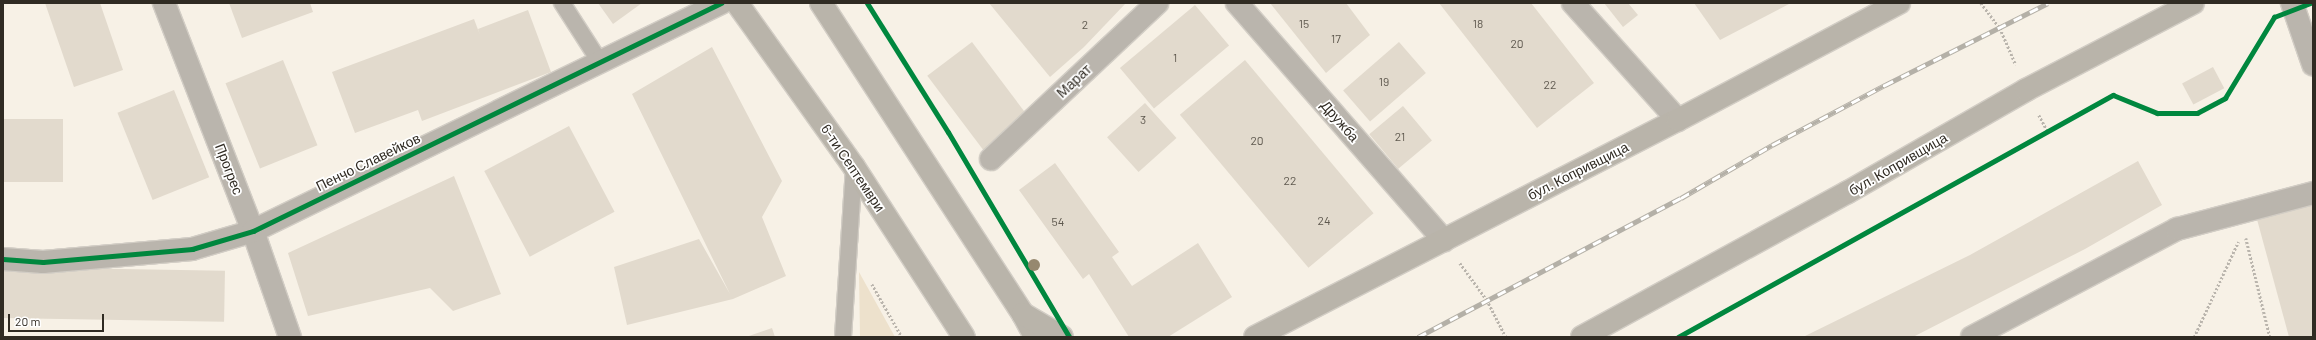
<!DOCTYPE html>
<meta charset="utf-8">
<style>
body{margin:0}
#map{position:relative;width:2316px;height:340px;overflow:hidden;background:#f7f1e6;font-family:Barlow,sans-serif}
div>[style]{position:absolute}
.green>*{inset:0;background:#ede1cc}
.building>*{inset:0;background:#e2dacd;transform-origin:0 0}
.path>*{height:2.5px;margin-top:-1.25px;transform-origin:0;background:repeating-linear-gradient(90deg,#bab5ad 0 2px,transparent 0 4px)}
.roads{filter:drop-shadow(1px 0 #d2cdc5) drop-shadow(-1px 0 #d2cdc5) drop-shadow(0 1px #d2cdc5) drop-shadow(0 -1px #d2cdc5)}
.lane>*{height:16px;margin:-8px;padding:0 8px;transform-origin:8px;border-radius:8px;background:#bab5ad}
.street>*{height:22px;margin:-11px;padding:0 11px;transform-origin:11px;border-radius:11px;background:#bab5ad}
.secondary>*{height:22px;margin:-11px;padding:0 11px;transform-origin:11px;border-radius:11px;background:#b9b4aa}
.rail>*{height:4.5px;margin-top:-2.25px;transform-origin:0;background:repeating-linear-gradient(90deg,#fff 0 9px,#b4b0a7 0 18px);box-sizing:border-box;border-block:1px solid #b4b0a7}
.cycleway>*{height:5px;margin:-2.5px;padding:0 2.5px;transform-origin:2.5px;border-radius:2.5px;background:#00873e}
.trees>*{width:12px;height:12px;margin:-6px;border-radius:50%;background:#96886f}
span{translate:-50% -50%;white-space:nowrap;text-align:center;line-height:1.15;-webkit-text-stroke:3.5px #fff;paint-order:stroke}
.number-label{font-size:12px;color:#5e584e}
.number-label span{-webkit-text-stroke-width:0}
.street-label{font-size:14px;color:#302b23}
.frame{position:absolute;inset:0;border:4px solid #302b23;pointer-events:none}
.scale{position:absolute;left:8px;top:314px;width:96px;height:18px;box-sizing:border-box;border:2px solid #302b23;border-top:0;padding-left:5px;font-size:12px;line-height:14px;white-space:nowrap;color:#302b23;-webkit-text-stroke:3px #fff;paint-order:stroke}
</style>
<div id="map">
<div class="green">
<div style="clip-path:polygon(859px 272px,895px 337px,860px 337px)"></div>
</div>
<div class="building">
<div style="clip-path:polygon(45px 3px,100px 3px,123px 70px,74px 87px)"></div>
<div style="clip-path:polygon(229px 3px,310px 3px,313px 12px,242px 38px)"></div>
<div style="clip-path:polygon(598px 3px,642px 3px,613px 24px)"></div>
<div style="clip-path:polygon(989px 3px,1126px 3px,1084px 47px,1050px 77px)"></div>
<div style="clip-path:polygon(1270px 3px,1346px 3px,1370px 35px,1326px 73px)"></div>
<div style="clip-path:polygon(1439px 3px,1531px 3px,1594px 83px,1537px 128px)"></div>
<div style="clip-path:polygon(1604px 3px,1628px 3px,1638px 15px,1623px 27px)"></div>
<div style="clip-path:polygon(1694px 3px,1791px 3px,1720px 40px)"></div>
<div style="left:1195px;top:5px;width:53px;height:98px;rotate:50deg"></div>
<div style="clip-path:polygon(528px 10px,551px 72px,422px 121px,418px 110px,355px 133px,332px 72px,474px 19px,480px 35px,478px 29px)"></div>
<div style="left:972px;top:42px;width:94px;height:56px;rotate:53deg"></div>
<div style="left:1399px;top:42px;width:41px;height:74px;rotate:49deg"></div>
<div style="clip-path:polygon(712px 47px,782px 181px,762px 217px,786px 276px,733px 299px,627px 325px,614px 267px,699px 239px,730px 294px,632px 94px)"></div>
<div style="left:283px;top:60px;width:92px;height:62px;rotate:68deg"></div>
<div style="left:1245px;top:60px;width:200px;height:85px;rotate:50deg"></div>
<div style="left:2213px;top:67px;width:24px;height:35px;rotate:62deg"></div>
<div style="left:174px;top:90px;width:94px;height:61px;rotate:68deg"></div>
<div style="left:1145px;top:103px;width:47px;height:51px;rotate:48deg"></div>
<div style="left:1403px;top:106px;width:45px;height:44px;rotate:50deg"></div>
<div style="left:3px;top:119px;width:60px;height:63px"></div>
<div style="left:569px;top:126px;width:97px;height:96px;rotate:62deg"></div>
<div style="clip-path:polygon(2138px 161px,2162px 205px,2085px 249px,1913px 337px,1803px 337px,1970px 255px)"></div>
<div style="clip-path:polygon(1055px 163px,1119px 252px,1112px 257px,1132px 286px,1198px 243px,1232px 297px,1168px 337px,1129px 337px,1089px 274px,1083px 279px,1019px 190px)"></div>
<div style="clip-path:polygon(454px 176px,501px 294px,453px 311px,430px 288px,308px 316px,288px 253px)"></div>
<div style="clip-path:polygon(2313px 203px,2313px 337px,2289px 337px,2255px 212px)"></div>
<div style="left:3px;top:267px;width:222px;height:51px;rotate:1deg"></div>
<div style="clip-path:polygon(772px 328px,775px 337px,746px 337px)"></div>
</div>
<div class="path">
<div style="left:1981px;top:3px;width:31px;rotate:53deg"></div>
<div style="left:2000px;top:28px;width:40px;rotate:66.6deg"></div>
<div style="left:2039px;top:115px;width:17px;rotate:62deg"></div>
<div style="left:2246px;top:238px;width:102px;rotate:76.4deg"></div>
<div style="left:1460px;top:263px;width:46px;rotate:53.9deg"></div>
<div style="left:1487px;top:300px;width:42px;rotate:62.8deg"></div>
<div style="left:872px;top:284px;width:61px;rotate:60.5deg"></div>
<div style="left:1685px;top:333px;width:4px;rotate:76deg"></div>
<div style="left:2194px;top:337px;width:105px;rotate:-65.1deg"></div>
</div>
<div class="roads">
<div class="lane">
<div style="left:562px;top:3px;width:70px;rotate:57.2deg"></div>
<div style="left:843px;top:337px;width:170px;rotate:-86.3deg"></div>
</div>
<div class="street">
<div style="left:164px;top:3px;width:245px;rotate:68.7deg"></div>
<div style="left:253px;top:231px;width:112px;rotate:70.8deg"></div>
<div style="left:1237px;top:3px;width:315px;rotate:48.9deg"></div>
<div style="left:1573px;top:3px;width:157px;rotate:48.1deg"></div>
<div style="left:2292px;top:3px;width:65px;rotate:71deg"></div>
<div style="left:991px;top:159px;width:228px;rotate:-43.2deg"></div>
<div style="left:3px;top:259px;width:40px;rotate:4.3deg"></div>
<div style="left:43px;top:262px;width:150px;rotate:-5deg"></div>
<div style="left:192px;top:249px;width:64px;rotate:-16.4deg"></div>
<div style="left:253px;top:231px;width:521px;rotate:-25.97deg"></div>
<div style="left:1972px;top:337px;width:232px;rotate:-27.8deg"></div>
<div style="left:2177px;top:229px;width:141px;rotate:-14.8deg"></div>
</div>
<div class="secondary">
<div style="left:737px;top:3px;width:201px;rotate:54.5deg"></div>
<div style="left:854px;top:167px;width:202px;rotate:57.1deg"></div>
<div style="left:821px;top:3px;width:371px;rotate:57deg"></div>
<div style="left:1023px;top:314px;width:26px;rotate:62deg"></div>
<div style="left:1023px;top:314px;width:45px;rotate:30.5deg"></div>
<div style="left:1255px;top:337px;width:475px;rotate:-27.2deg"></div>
<div style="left:1678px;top:120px;width:250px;rotate:-27.9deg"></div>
<div style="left:1582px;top:337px;width:303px;rotate:-28.6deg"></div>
<div style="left:1848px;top:192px;width:205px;rotate:-29.8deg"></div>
<div style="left:2026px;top:90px;width:188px;rotate:-27.5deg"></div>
</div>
</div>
<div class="rail">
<div style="left:1418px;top:337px;width:297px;rotate:-27.9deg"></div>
<div style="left:1681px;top:198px;width:105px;rotate:-30.2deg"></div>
<div style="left:1772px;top:145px;width:128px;rotate:-28deg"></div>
<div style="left:1885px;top:85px;width:182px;rotate:-26.7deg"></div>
</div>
<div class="cycleway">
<div style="left:867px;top:3px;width:152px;rotate:57.9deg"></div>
<div style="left:948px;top:132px;width:238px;rotate:59.4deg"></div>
<div style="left:3px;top:259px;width:40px;rotate:4.3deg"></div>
<div style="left:43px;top:262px;width:150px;rotate:-5deg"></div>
<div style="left:192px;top:249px;width:64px;rotate:-16.4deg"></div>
<div style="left:253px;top:231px;width:521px;rotate:-25.97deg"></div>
<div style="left:1678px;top:337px;width:498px;rotate:-29.1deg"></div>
<div style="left:2113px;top:95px;width:48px;rotate:22.2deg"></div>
<div style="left:2157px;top:113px;width:40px"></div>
<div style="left:2197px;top:113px;width:32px;rotate:-28deg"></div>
<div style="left:2225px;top:98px;width:95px;rotate:-58.8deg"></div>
<div style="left:2274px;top:17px;width:39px;rotate:-21deg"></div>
</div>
<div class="trees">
<div style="left:1034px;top:265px"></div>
</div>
<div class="number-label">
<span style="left:1304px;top:24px">15</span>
<span style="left:1478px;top:24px">18</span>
<span style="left:1085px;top:25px">2</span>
<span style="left:1336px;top:39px">17</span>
<span style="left:1517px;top:44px">20</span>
<span style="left:1175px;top:58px">1</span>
<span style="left:1384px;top:82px">19</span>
<span style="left:1550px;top:85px">22</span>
<span style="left:1143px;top:120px">3</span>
<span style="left:1400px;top:137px">21</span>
<span style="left:1257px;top:141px">20</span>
<span style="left:1290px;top:181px">22</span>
<span style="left:1324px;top:221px">24</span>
<span style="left:1058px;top:222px">54</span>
</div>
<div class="street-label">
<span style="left:1074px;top:81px;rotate:-43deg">Марат</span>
<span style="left:1340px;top:121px;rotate:49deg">Дружба</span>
<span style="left:368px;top:162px;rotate:-26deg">Пенчо Славейков</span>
<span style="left:1898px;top:164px;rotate:-30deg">бул. Копривщица</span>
<span style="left:853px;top:168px;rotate:56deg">6-ти Септември</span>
<span style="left:229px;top:169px;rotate:69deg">Прогрес</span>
<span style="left:1578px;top:171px;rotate:-27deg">бул. Копривщица</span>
</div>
<div class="frame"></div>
<div class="scale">20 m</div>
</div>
